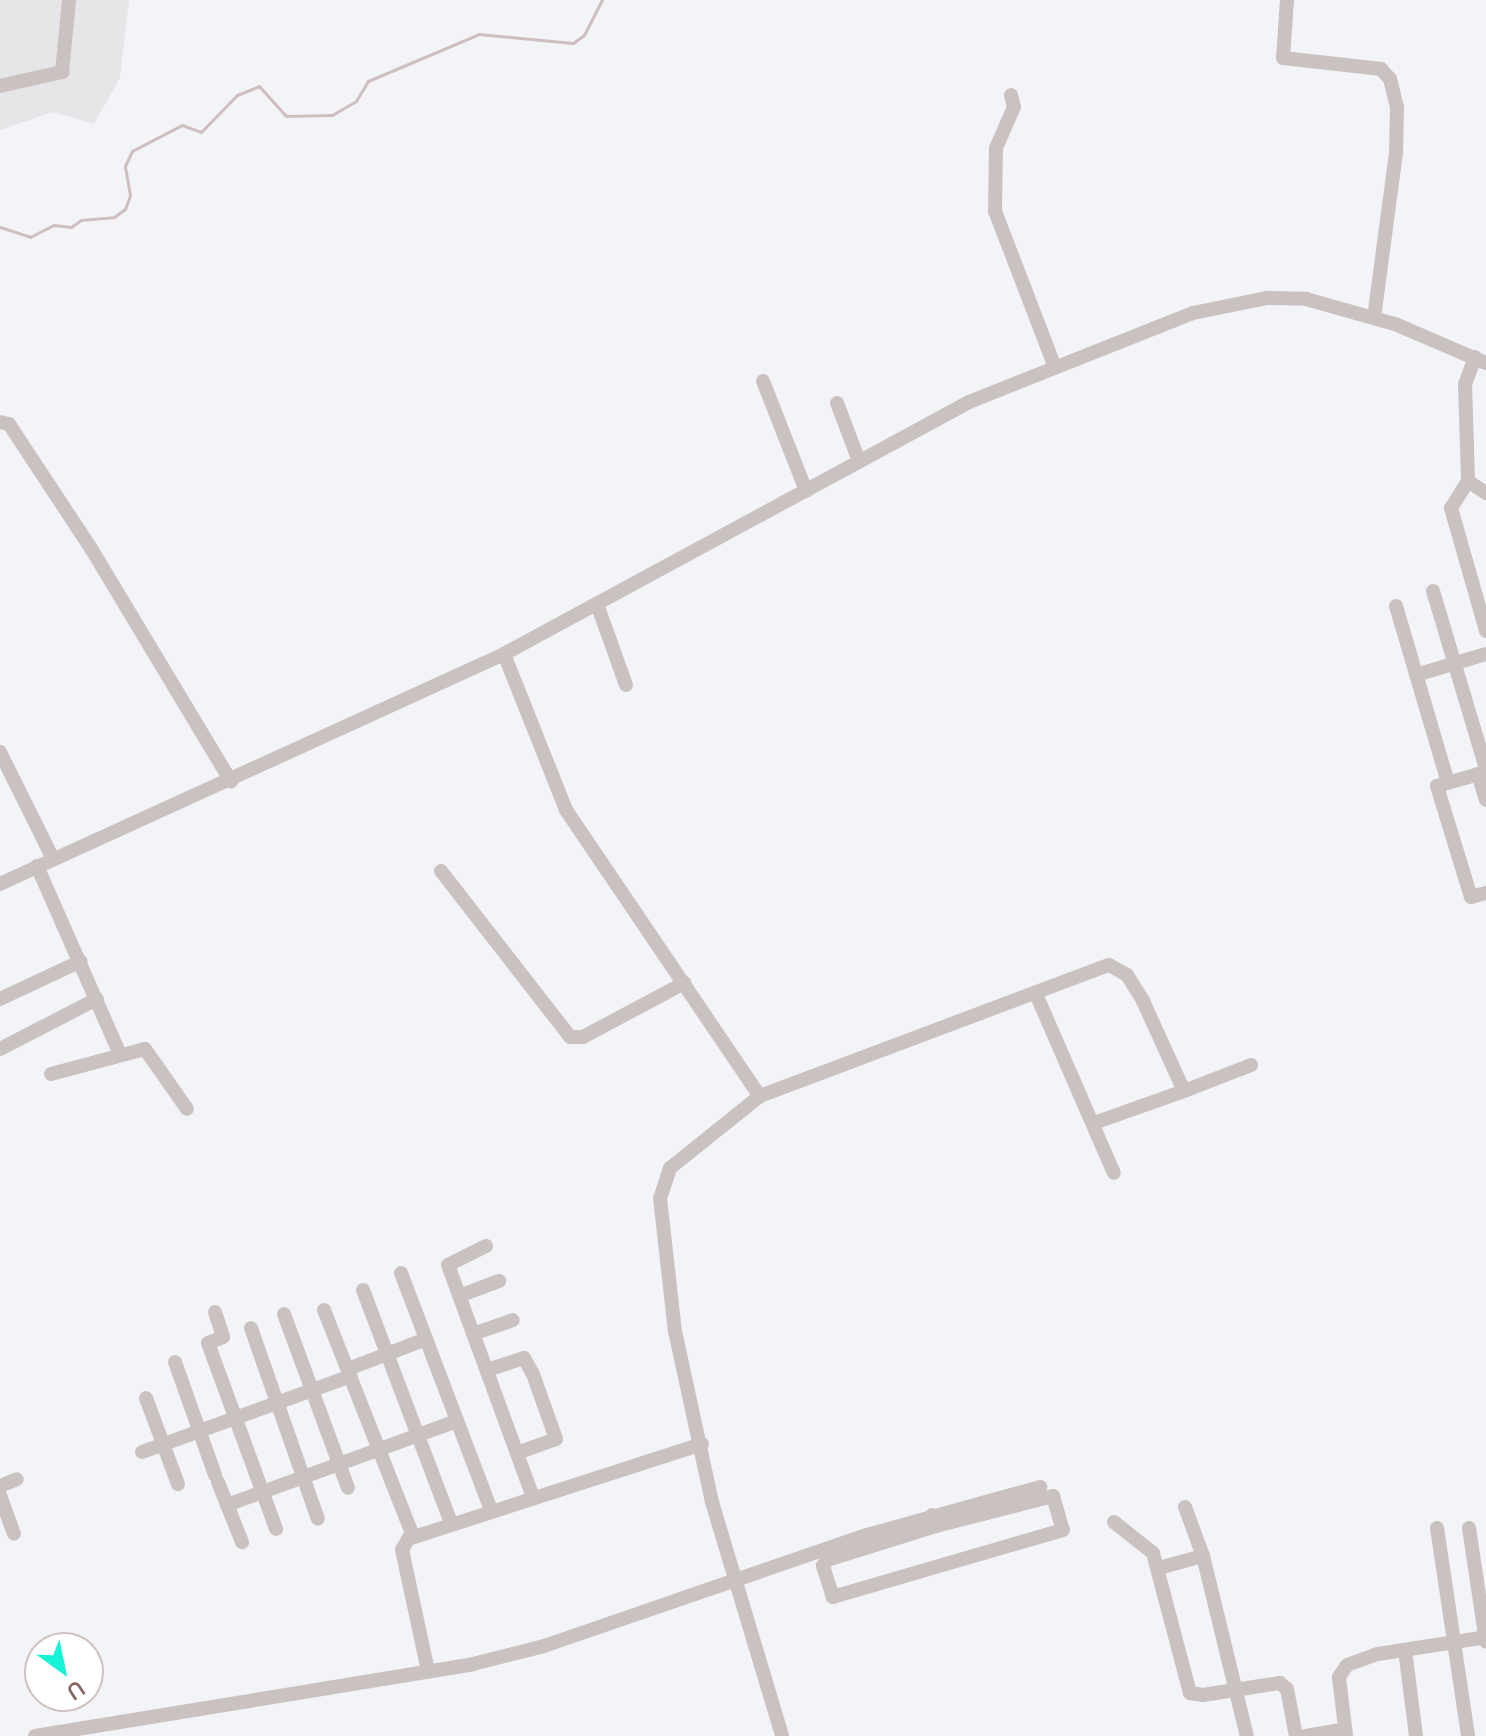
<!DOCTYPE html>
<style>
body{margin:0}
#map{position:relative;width:1486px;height:1736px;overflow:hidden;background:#f3f4f7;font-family:Manrope,sans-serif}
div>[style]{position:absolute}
.built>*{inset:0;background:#e6e5e7}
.stream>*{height:3px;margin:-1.5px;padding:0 1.5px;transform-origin:1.5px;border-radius:1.5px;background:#cfbec0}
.minor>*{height:14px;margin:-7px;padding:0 7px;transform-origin:7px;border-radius:7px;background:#cac2c1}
span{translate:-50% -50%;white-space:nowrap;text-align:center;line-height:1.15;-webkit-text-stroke:8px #fff;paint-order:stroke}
.north{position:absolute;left:24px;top:1632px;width:80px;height:80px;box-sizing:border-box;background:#fff;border:2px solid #cfc1c0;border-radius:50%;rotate:147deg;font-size:22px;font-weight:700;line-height:32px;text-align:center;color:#876562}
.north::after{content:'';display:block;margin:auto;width:28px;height:36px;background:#15f4d7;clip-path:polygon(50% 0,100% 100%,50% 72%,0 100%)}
</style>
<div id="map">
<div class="built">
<div style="clip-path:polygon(0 0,129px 0,120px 78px,94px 124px,53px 112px,0 130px)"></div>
</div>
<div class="stream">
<div style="left:0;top:227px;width:32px;rotate:18deg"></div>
<div style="left:30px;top:237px;width:27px;rotate:-27deg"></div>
<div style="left:54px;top:225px;width:17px;rotate:7deg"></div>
<div style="left:71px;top:227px;width:12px;rotate:-35deg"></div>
<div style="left:81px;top:220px;width:33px;rotate:-5deg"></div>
<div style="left:114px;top:217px;width:14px;rotate:-36deg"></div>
<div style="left:125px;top:209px;width:15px;rotate:-70deg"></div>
<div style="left:130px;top:195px;width:29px;rotate:-100deg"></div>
<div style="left:125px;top:166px;width:17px;rotate:-65deg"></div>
<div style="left:132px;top:151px;width:56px;rotate:-27.5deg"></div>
<div style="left:182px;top:125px;width:20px;rotate:20deg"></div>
<div style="left:201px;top:132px;width:52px;rotate:-45.8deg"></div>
<div style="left:237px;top:95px;width:24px;rotate:-22deg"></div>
<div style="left:259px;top:86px;width:40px;rotate:48deg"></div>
<div style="left:286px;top:116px;width:46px;rotate:-1.2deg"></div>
<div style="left:332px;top:115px;width:28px;rotate:-30deg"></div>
<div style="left:356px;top:101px;width:23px;rotate:-59deg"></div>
<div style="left:368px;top:81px;width:121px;rotate:-22.9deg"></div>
<div style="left:479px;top:34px;width:94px;rotate:5.5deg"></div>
<div style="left:573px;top:43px;width:14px;rotate:-36deg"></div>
<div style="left:584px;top:35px;width:39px;rotate:-63deg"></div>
</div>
<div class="minor">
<div style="left:1287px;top:0;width:58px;rotate:93.9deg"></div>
<div style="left:1283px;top:58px;width:99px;rotate:6.4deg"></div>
<div style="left:1381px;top:69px;width:13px;rotate:48deg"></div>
<div style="left:1390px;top:79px;width:29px;rotate:76deg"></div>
<div style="left:1397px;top:107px;width:46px;rotate:91.2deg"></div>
<div style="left:1396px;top:153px;width:165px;rotate:97.6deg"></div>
<div style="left:0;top:86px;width:64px;rotate:-12.7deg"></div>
<div style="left:62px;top:72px;width:72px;rotate:-84.4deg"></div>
<div style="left:1011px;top:95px;width:12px;rotate:76deg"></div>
<div style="left:1014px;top:107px;width:45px;rotate:113.7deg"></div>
<div style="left:996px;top:148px;width:63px;rotate:90.9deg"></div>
<div style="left:995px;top:211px;width:167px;rotate:69deg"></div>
<div style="left:1475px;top:357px;width:29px;rotate:110deg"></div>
<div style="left:1465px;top:384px;width:97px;rotate:88.2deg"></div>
<div style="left:1468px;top:481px;width:32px;rotate:122deg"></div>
<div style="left:1451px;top:508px;width:128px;rotate:74.1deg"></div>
<div style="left:763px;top:381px;width:118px;rotate:68.6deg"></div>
<div style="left:837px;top:403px;width:62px;rotate:69.2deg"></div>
<div style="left:0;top:422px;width:9px;rotate:13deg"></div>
<div style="left:9px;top:424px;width:151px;rotate:56.6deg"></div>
<div style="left:92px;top:550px;width:270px;rotate:59deg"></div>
<div style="left:1468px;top:481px;width:22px;rotate:34deg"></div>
<div style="left:1433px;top:591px;width:186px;rotate:73.4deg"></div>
<div style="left:597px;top:604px;width:86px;rotate:70.3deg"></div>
<div style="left:1396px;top:606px;width:184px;rotate:73.6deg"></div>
<div style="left:504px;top:654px;width:168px;rotate:68.3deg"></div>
<div style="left:566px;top:810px;width:346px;rotate:55.9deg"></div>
<div style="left:760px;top:1096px;width:115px;rotate:141.3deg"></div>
<div style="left:670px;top:1168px;width:32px;rotate:108deg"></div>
<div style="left:660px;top:1198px;width:134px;rotate:83.6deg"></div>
<div style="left:675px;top:1331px;width:175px;rotate:77.8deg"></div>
<div style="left:712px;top:1502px;width:244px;rotate:73.3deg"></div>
<div style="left:1416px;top:675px;width:73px;rotate:-16.7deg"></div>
<div style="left:0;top:752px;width:119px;rotate:63.6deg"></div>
<div style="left:1486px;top:772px;width:51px;rotate:164.1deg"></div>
<div style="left:1437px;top:786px;width:116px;rotate:73deg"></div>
<div style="left:1471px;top:897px;width:16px;rotate:-15deg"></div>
<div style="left:1478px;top:774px;width:27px;rotate:73deg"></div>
<div style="left:37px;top:866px;width:206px;rotate:66.2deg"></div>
<div style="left:441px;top:871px;width:210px;rotate:52.1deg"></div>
<div style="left:570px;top:1037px;width:13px"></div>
<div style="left:583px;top:1037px;width:115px;rotate:-28.1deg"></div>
<div style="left:0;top:884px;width:554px;rotate:-24.53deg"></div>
<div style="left:504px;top:654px;width:529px;rotate:-28.45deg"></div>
<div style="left:969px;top:402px;width:241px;rotate:-21.7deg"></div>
<div style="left:1193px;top:313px;width:76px;rotate:-11.5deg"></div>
<div style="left:1267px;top:298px;width:39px;rotate:1deg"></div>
<div style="left:1306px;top:299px;width:92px;rotate:15.7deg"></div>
<div style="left:1395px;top:324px;width:99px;rotate:23.2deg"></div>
<div style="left:1036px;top:994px;width:195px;rotate:66.5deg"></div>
<div style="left:0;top:999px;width:89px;rotate:-25.1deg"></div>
<div style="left:0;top:1049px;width:109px;rotate:-27.3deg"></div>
<div style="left:51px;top:1074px;width:97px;rotate:-14.9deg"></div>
<div style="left:145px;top:1049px;width:73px;rotate:55deg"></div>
<div style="left:760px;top:1096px;width:373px;rotate:-20.6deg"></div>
<div style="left:1109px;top:965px;width:21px;rotate:29deg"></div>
<div style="left:1127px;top:975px;width:31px;rotate:58deg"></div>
<div style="left:1143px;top:1001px;width:99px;rotate:65.5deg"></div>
<div style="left:1184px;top:1091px;width:72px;rotate:-21.2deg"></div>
<div style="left:1094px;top:1123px;width:96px;rotate:-19.6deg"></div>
<div style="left:486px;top:1246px;width:42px;rotate:153.4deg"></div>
<div style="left:448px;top:1265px;width:247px;rotate:69.9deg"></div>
<div style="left:401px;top:1273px;width:254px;rotate:69.2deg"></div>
<div style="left:363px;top:1290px;width:249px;rotate:69.3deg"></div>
<div style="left:459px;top:1296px;width:43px;rotate:-20.6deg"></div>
<div style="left:324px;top:1310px;width:243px;rotate:68.5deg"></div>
<div style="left:215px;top:1312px;width:26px;rotate:72deg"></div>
<div style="left:223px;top:1337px;width:16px;rotate:158deg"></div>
<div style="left:208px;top:1343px;width:198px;rotate:69.9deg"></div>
<div style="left:284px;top:1314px;width:185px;rotate:69.8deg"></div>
<div style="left:251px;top:1328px;width:202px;rotate:70.7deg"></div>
<div style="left:473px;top:1334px;width:42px;rotate:-19.3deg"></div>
<div style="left:175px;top:1362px;width:120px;rotate:70.5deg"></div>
<div style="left:348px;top:1369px;width:84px;rotate:-21deg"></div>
<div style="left:487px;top:1370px;width:39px;rotate:-18deg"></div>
<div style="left:524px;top:1358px;width:18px;rotate:61deg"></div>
<div style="left:533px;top:1374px;width:69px;rotate:70.5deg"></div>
<div style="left:556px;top:1439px;width:41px;rotate:160.3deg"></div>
<div style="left:146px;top:1398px;width:92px;rotate:69.6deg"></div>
<div style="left:142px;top:1452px;width:222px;rotate:-20deg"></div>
<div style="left:218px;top:1482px;width:65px;rotate:68.2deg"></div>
<div style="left:0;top:1486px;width:18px;rotate:-22deg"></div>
<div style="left:0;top:1495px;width:41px;rotate:70.3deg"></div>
<div style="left:227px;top:1505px;width:245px;rotate:-20.1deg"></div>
<div style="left:1185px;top:1507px;width:52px;rotate:69.8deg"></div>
<div style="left:1203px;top:1556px;width:185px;rotate:76.3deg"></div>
<div style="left:932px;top:1515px;width:12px;rotate:70deg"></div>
<div style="left:936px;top:1526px;width:121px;rotate:-14.4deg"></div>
<div style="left:1053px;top:1496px;width:35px;rotate:74deg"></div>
<div style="left:1063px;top:1530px;width:240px;rotate:163.8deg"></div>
<div style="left:833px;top:1597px;width:33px;rotate:-108deg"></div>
<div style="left:823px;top:1566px;width:7px;rotate:-56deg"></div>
<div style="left:827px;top:1560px;width:114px;rotate:-17.3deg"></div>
<div style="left:1114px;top:1522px;width:50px;rotate:38.5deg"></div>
<div style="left:1153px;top:1553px;width:145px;rotate:75.2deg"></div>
<div style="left:1190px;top:1693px;width:13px;rotate:9deg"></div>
<div style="left:1203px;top:1695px;width:78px;rotate:-8.9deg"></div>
<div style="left:1280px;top:1683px;width:9px;rotate:41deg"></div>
<div style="left:1287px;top:1689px;width:48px;rotate:79.2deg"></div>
<div style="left:1437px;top:1528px;width:210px;rotate:81.5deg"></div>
<div style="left:1469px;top:1528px;width:115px;rotate:81.5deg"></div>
<div style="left:1159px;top:1568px;width:46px;rotate:-15.3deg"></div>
<div style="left:1405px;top:1650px;width:87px;rotate:82.7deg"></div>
<div style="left:428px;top:1671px;width:124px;rotate:-102.1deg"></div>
<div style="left:402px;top:1550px;width:13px;rotate:-61deg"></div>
<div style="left:408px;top:1539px;width:309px;rotate:-17.9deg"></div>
<div style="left:35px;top:1736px;width:444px;rotate:-9.3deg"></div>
<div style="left:473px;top:1664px;width:73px;rotate:-14.2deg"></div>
<div style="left:544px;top:1646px;width:342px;rotate:-19deg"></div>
<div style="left:867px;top:1535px;width:180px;rotate:-15.5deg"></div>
<div style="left:1306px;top:1736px;width:40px;rotate:-10deg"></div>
<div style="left:1346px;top:1736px;width:59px;rotate:-96.8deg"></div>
<div style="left:1339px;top:1677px;width:14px;rotate:-56deg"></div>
<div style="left:1347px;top:1665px;width:33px;rotate:-20deg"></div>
<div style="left:1378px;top:1654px;width:109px;rotate:-8.9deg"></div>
</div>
<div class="north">U</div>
</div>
